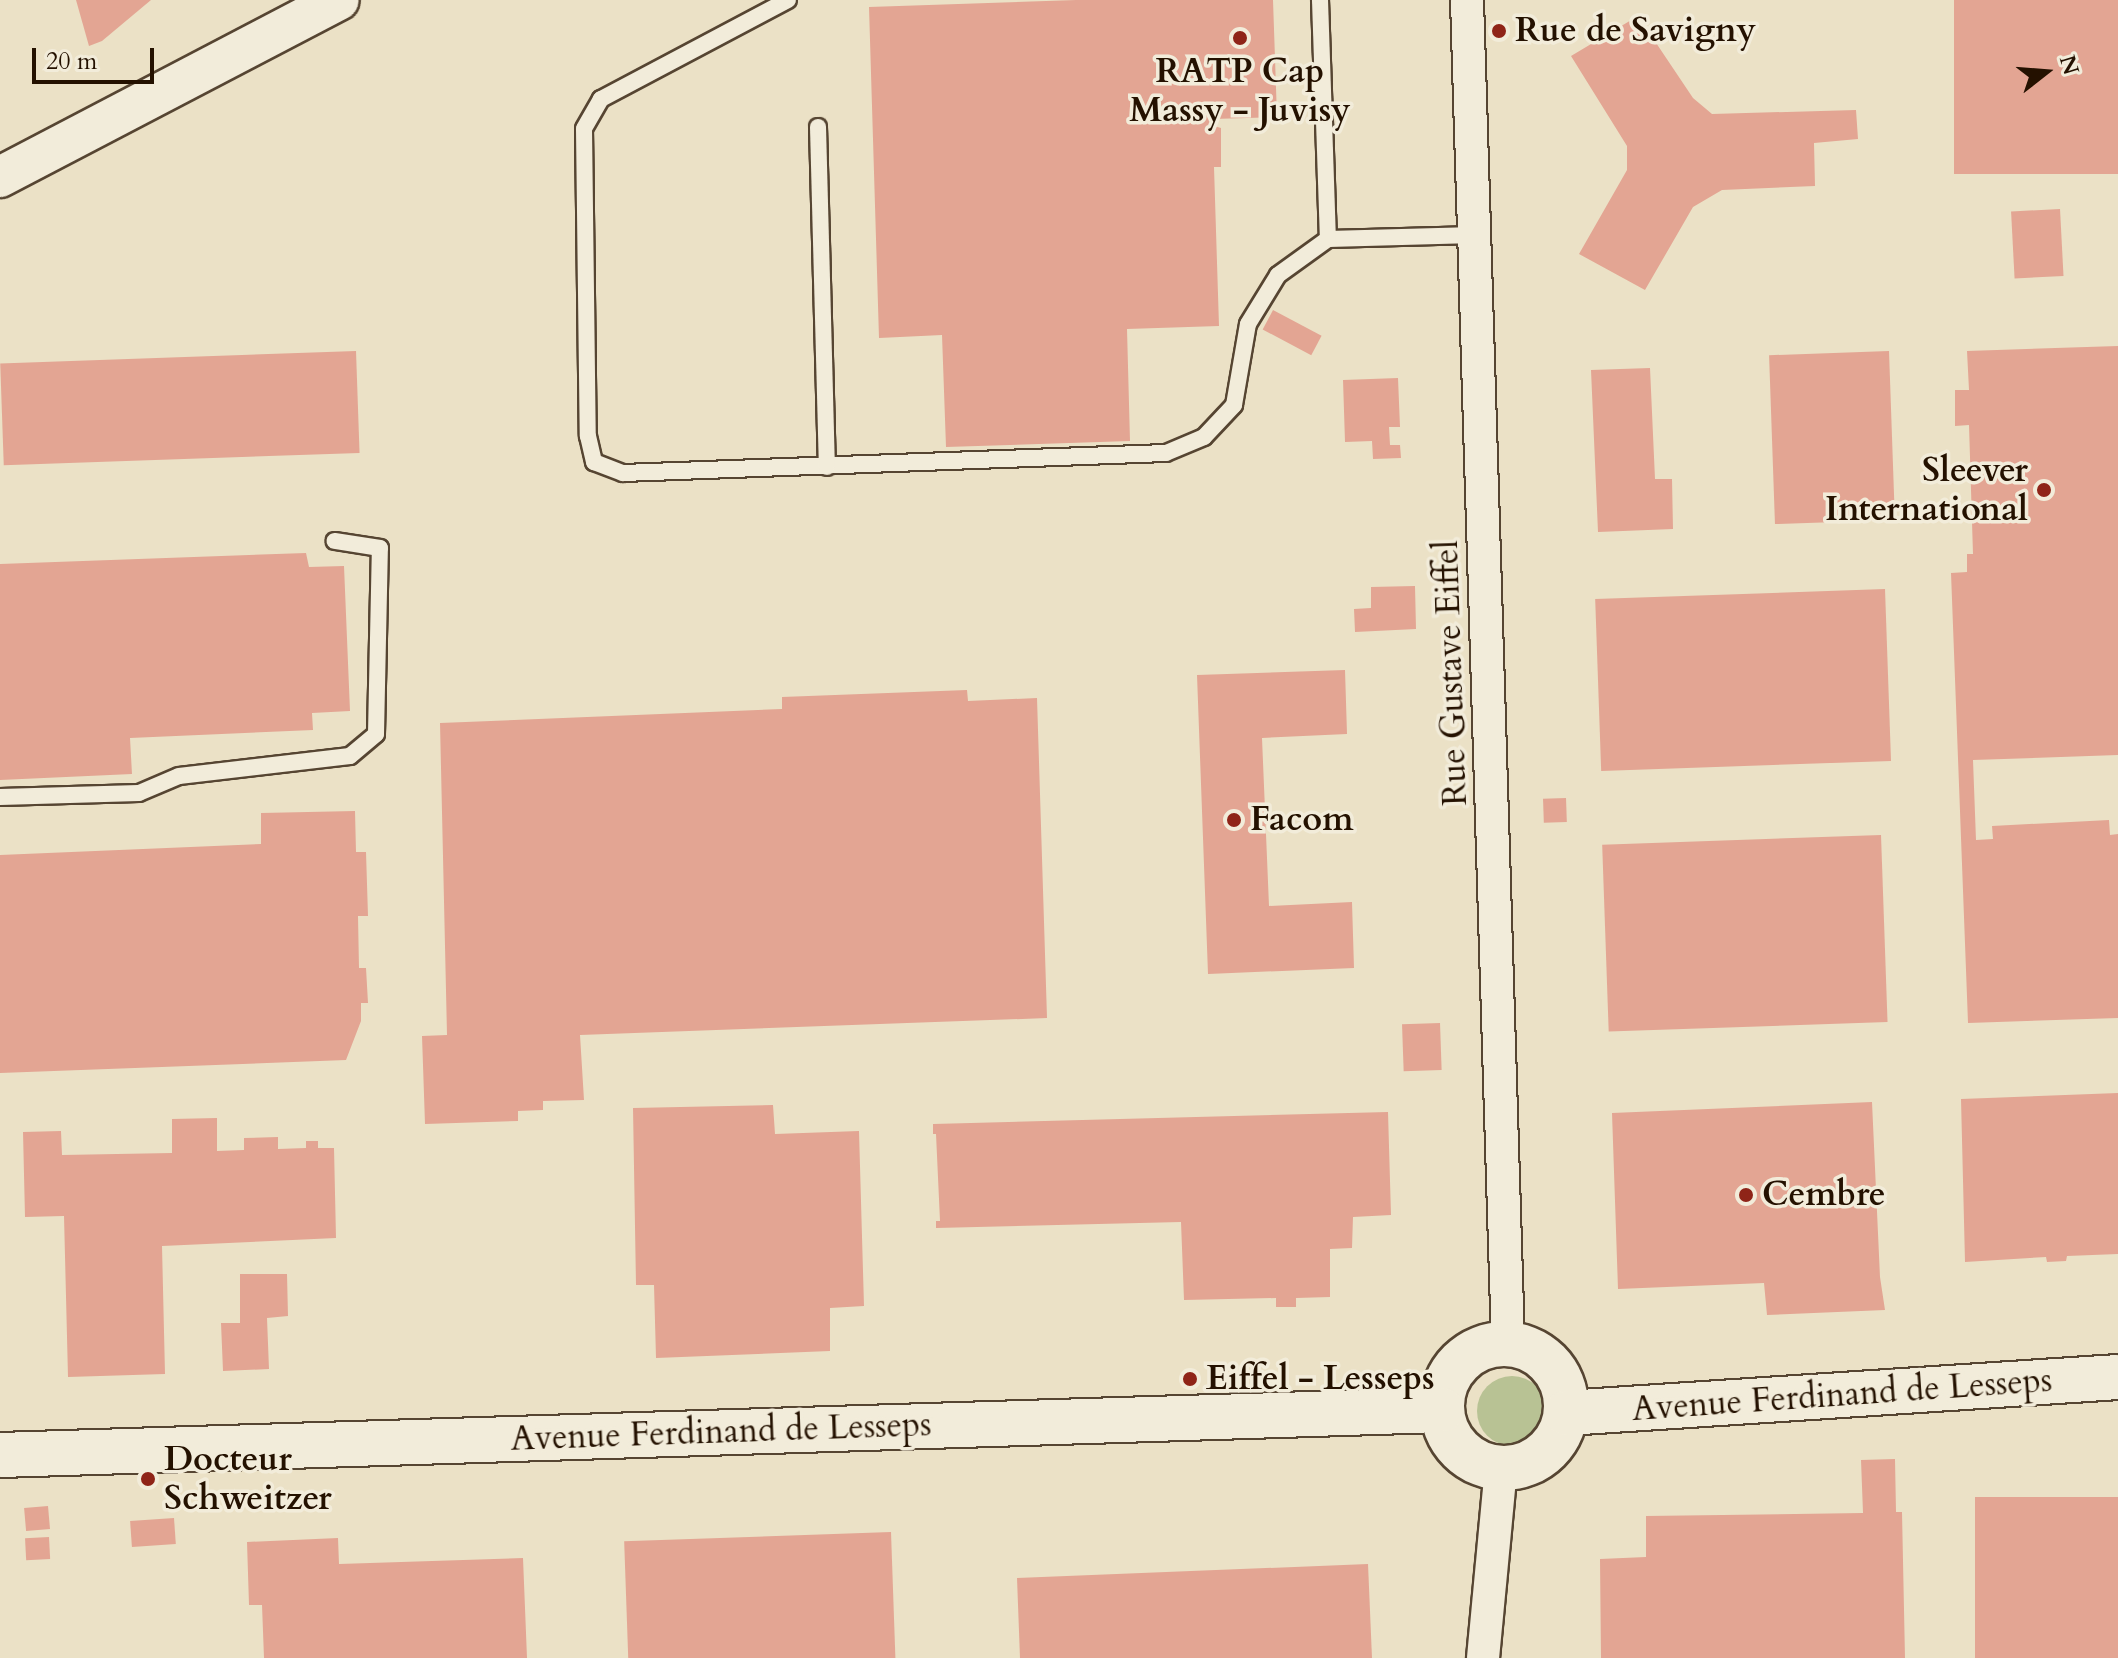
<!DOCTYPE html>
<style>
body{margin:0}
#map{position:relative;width:2118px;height:1658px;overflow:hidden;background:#ebe1c6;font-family:Cardo,serif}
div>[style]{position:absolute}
.green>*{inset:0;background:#b8c294}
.round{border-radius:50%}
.building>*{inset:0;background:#e3a593;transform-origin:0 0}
.roads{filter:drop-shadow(2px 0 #564532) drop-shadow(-2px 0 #564532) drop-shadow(0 2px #564532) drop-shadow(0 -2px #564532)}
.service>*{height:16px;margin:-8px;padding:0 8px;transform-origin:8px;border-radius:8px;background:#f2ecda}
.minor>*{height:32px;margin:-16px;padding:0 16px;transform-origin:16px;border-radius:16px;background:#f2ecda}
.tertiary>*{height:40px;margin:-20px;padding:0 20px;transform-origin:20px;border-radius:20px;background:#f2ecda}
.secondary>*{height:44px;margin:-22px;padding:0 22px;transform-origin:22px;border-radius:22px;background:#f2ecda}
.secondary>.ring{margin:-22px;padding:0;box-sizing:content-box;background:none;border:44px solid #f2ecda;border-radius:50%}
.dots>*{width:22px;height:22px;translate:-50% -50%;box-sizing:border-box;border:4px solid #f2ecda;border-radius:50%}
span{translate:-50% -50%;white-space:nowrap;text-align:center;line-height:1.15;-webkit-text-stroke:7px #f2ecda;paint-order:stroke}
.poi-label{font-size:34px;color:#241100;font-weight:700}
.left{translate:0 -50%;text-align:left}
.right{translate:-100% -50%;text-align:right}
.street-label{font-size:34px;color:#241100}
.north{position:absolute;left:2006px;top:32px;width:80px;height:80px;-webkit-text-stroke:6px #f2ecda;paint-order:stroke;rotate:73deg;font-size:22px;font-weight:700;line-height:32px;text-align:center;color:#241100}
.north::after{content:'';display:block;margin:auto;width:28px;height:36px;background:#241100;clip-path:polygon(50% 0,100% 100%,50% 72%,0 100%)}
.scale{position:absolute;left:32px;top:48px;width:122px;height:36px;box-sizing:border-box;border:4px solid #241100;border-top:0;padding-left:10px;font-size:24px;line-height:28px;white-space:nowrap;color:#241100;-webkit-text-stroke:6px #f2ecda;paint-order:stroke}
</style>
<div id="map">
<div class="green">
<div class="round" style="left:1477px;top:1376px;width:70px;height:70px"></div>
</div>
<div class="building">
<div style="clip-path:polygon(76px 0,151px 0,102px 41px,89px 46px)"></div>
<div style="clip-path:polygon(1076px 0,1273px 0,1277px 117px,1213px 119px,1214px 126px,1221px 128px,1221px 167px,1214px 167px,1219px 326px,1127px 329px,1130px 441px,946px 447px,942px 335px,879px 338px,869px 7px)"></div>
<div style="left:1954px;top:0;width:164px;height:174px"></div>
<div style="clip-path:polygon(1638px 16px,1693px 98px,1712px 114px,1856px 110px,1858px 139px,1814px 143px,1815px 186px,1722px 190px,1693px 207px,1645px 290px,1579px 254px,1627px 170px,1627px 146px,1571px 56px)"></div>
<div style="left:2060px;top:209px;width:67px;height:49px;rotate:87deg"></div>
<div style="left:1273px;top:310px;width:55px;height:22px;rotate:28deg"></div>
<div style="clip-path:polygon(2118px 346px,2118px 755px,1973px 760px,1976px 840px,1993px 839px,1992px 826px,2109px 820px,2110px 835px,2118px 834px,2118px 1018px,1968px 1023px,1951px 573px,1967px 572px,1967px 554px,1973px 554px,1969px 425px,1955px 426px,1955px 390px,1969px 390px,1967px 351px)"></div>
<div style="left:356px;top:351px;width:102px;height:356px;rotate:88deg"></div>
<div style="left:1889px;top:351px;width:169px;height:120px;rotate:88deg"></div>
<div style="clip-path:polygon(1650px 368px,1655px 479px,1672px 479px,1673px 529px,1598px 532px,1591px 370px)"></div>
<div style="clip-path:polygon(1398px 378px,1400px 427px,1389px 427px,1390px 445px,1400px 445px,1401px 458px,1373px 459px,1372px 441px,1345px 442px,1343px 380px)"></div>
<div style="clip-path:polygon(306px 553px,309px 567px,344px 566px,350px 711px,312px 713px,313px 730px,130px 738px,132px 774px,0 780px,0 564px)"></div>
<div style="clip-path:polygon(1415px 586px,1416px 629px,1355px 632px,1354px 609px,1371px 608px,1371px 587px)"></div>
<div style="left:1885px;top:589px;width:172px;height:290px;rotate:88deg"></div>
<div style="clip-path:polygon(1345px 670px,1347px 734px,1262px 738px,1269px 906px,1352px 902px,1354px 968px,1208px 974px,1197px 675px)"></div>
<div style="clip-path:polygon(967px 690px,968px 701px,1037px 698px,1047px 1018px,580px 1035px,584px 1100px,543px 1101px,543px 1110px,518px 1111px,518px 1121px,425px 1124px,422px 1036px,447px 1035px,440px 723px,782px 709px,782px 697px)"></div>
<div style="left:1566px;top:798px;width:24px;height:23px;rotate:88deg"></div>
<div style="clip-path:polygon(355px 811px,356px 852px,366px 852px,368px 916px,358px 916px,359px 968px,366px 968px,368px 1003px,361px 1003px,361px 1021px,346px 1060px,0 1073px,0 855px,261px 844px,261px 813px)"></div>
<div style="left:1881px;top:835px;width:187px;height:279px;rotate:88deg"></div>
<div style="left:1440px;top:1023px;width:47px;height:38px;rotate:88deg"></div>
<div style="clip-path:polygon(2118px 1093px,2118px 1254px,2067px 1256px,2066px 1261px,2047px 1262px,2046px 1257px,1965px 1262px,1961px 1099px)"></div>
<div style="clip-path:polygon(1872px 1102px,1880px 1277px,1885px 1310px,1767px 1315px,1764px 1283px,1618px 1289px,1612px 1113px)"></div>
<div style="clip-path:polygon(773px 1105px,775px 1134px,859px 1131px,864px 1306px,830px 1308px,830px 1351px,656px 1358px,654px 1285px,636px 1285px,633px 1108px)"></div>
<div style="clip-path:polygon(1388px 1112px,1391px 1215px,1353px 1217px,1352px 1248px,1330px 1249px,1330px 1297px,1296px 1298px,1296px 1307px,1276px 1307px,1276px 1298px,1184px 1300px,1181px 1222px,936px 1228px,936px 1221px,940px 1221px,936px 1134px,933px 1134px,933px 1124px)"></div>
<div style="clip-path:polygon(217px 1118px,217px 1151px,244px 1150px,244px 1138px,278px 1137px,278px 1149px,306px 1148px,306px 1141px,318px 1141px,318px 1148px,334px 1148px,336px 1238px,162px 1246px,165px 1374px,68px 1377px,64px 1216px,25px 1217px,23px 1132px,61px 1131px,62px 1155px,172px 1153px,172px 1119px)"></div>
<div style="clip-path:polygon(240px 1274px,287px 1274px,288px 1316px,267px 1318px,269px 1369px,223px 1371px,221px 1323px,240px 1323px)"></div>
<div style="clip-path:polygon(1895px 1459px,1896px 1512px,1902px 1512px,1905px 1658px,1601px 1658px,1600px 1559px,1646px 1557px,1646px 1516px,1863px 1513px,1861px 1460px)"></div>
<div style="left:2118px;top:1497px;width:161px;height:143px;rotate:90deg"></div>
<div style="left:48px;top:1506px;width:23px;height:24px;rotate:85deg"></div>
<div style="left:174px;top:1518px;width:26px;height:44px;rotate:86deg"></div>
<div style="left:891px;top:1532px;width:126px;height:267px;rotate:88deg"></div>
<div style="left:49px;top:1537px;width:22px;height:24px;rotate:87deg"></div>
<div style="clip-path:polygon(338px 1538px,339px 1564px,523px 1558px,527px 1658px,264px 1658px,262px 1605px,249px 1605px,247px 1542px)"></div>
<div style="clip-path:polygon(1368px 1564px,1372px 1658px,1020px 1658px,1017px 1578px)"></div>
</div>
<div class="roads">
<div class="service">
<div style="left:788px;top:0;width:212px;rotate:152.1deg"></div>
<div style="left:601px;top:99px;width:34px;rotate:120deg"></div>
<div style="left:584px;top:129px;width:307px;rotate:89.3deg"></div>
<div style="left:588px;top:436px;width:27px;rotate:77deg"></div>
<div style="left:594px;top:462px;width:31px;rotate:21deg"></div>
<div style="left:623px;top:473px;width:543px;rotate:-2.11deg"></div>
<div style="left:1166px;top:453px;width:41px;rotate:-22.8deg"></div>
<div style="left:1204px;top:437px;width:44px;rotate:-46.8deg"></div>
<div style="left:1234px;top:405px;width:82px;rotate:-80.2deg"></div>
<div style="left:1248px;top:324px;width:57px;rotate:-58.5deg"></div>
<div style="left:1278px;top:275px;width:62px;rotate:-35.8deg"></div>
<div style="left:1328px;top:239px;width:147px;rotate:-1.6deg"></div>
<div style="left:1320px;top:0;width:239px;rotate:88.1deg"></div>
<div style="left:818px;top:127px;width:340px;rotate:88.5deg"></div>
<div style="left:0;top:797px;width:139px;rotate:-1.6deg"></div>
<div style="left:139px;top:793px;width:43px;rotate:-23deg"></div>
<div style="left:179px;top:776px;width:172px;rotate:-6.7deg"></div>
<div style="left:350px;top:756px;width:34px;rotate:-40deg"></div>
<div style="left:376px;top:734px;width:186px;rotate:-88.8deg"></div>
<div style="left:380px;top:548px;width:46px;rotate:-171.2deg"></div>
</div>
<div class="minor">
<div style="left:1467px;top:0;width:1344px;rotate:88.25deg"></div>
<div style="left:1483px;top:1658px;width:190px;rotate:-84.6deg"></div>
</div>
<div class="tertiary">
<div style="left:0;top:177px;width:382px;rotate:-27.6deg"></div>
</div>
<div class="secondary">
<div class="ring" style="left:1442px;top:1344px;width:80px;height:80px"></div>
<div style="left:1566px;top:1413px;width:553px;rotate:-3.73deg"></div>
<div style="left:0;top:1455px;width:1443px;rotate:-1.79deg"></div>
</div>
</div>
<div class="dots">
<div style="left:1499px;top:31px;background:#8f2418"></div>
<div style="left:1240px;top:38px;background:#8f2418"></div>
<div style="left:2044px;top:490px;background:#8f2418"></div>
<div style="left:1234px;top:820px;background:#8f2418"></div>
<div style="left:1746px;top:1195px;background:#8f2418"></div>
<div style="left:1190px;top:1379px;background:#8f2418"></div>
<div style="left:148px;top:1479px;background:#8f2418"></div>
</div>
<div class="poi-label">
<span class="left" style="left:1515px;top:31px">Rue de Savigny</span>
<span style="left:1240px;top:91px">RATP Cap<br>Massy - Juvisy</span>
<span class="right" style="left:2028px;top:490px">Sleever<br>International</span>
<span class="left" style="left:1250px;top:820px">Facom</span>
<span class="left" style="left:1762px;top:1195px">Cembre</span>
<span class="left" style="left:1206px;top:1379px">Eiffel - Lesseps</span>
<span class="left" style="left:164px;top:1479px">Docteur<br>Schweitzer</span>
</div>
<div class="street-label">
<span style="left:1451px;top:673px;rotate:-92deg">Rue Gustave Eiffel</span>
<span style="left:1842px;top:1395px;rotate:-4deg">Avenue Ferdinand de Lesseps</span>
<span style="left:721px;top:1432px;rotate:-2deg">Avenue Ferdinand de Lesseps</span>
</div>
<div class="north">N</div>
<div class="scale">20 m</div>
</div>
